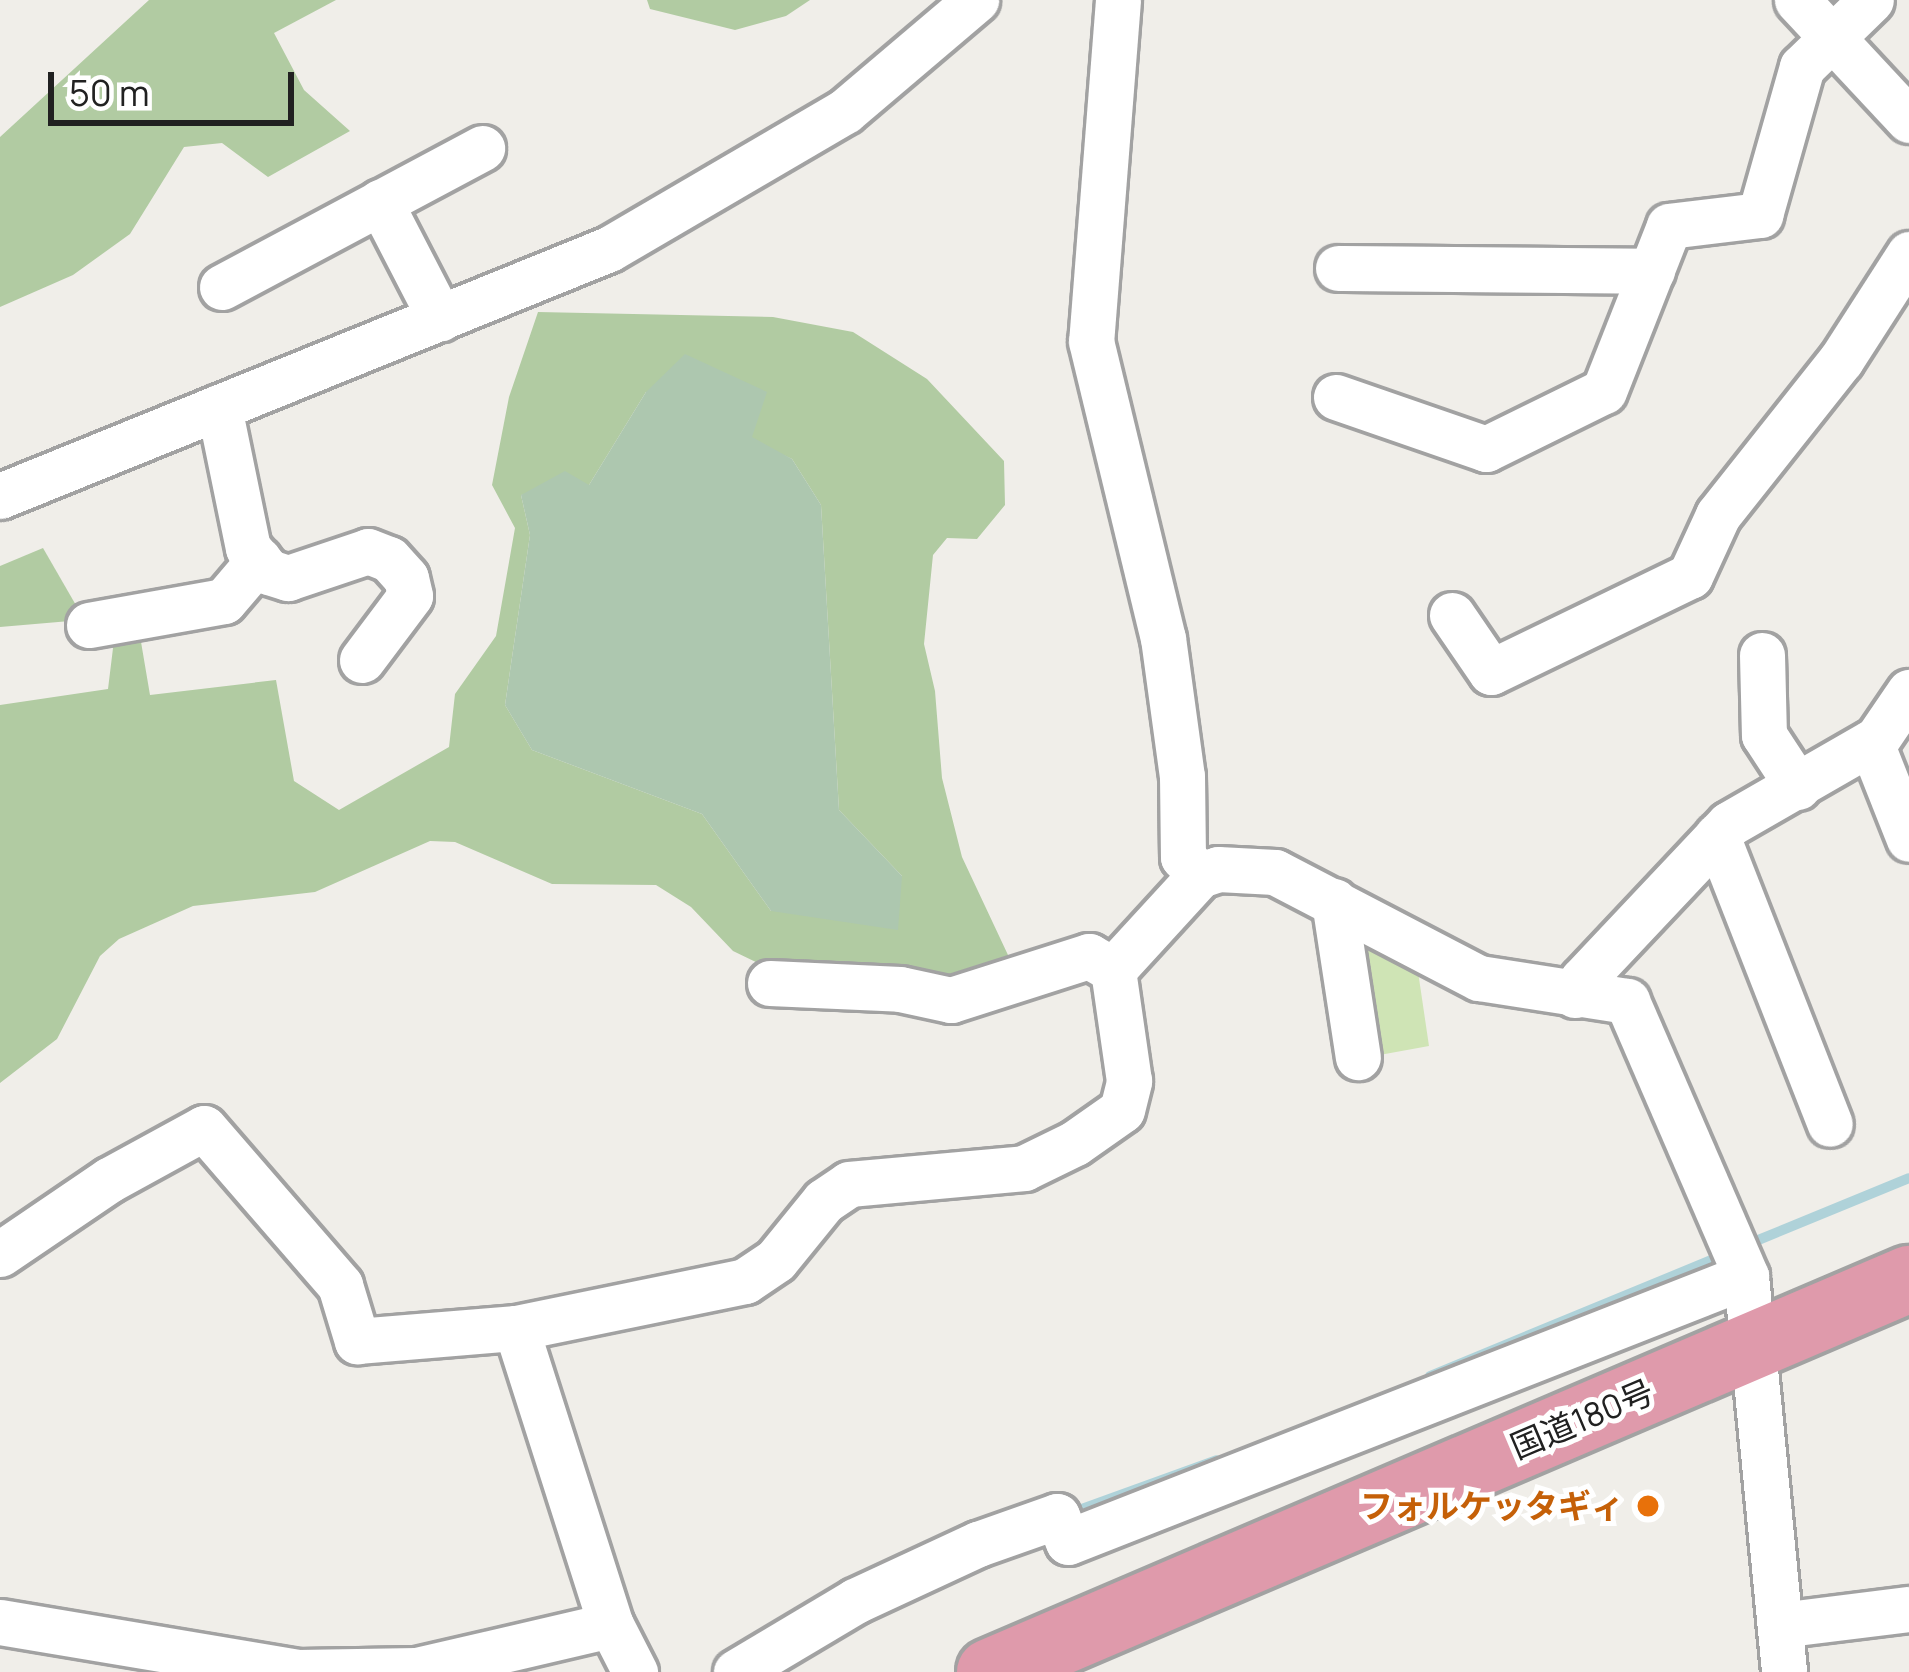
<!DOCTYPE html>
<meta charset="utf-8">
<style>
body{margin:0}
#map{position:relative;width:1909px;height:1672px;overflow:hidden;background:#f0eee9;font-family:Manrope,"Noto Sans JP",sans-serif}
div>[style]{position:absolute}
.grass>*{inset:0;background:#cfe4b5}
.forest>*{inset:0;background:#b1cba2}
.cemetery>*{inset:0;background:#adc7af}
.stream>*{height:10px;margin:-5px;padding:0 5px;transform-origin:5px;border-radius:5px;background:#afd2d9}
.roads{filter:drop-shadow(3px 0 #a2a2a2) drop-shadow(-3px 0 #a2a2a2) drop-shadow(0 3px #a2a2a2) drop-shadow(0 -3px #a2a2a2)}
.minor>*{height:45px;margin:-22.5px;padding:0 22.5px;transform-origin:22.5px;border-radius:22.5px;background:#fff}
.highway>*{height:66px;margin:-33px;padding:0 33px;transform-origin:33px;border-radius:33px;background:#df9aab}
.dots>*{width:33px;height:33px;translate:-50% -50%;box-sizing:border-box;border:6px solid #fff;border-radius:50%}
span{translate:-50% -50%;white-space:nowrap;text-align:center;line-height:1.15;-webkit-text-stroke:10px #fff;paint-order:stroke}
.street-label{font-size:33px;color:#212121}
.food-label{font-size:33px;color:#c56008;font-weight:700}
.right{translate:-100% -50%;text-align:right}
.scale{position:absolute;left:48px;top:72px;width:246px;height:54px;box-sizing:border-box;border:6px solid #212121;border-top:0;padding-left:15px;font-size:36px;line-height:42px;white-space:nowrap;color:#212121;-webkit-text-stroke:9px #fff;paint-order:stroke}
</style>
<div id="map">
<div class="grass">
<div style="clip-path:polygon(1351px 917px,1416px 958px,1429px 1046px,1374px 1056px)"></div>
</div>
<div class="forest">
<div style="clip-path:polygon(149px 0,336px 0,274px 33px,304px 90px,350px 131px,268px 177px,222px 143px,184px 147px,130px 234px,73px 275px,0 307px,0 137px)"></div>
<div style="clip-path:polygon(647px 0,810px 0,786px 16px,735px 30px,650px 9px)"></div>
<div style="clip-path:polygon(evenodd,538px 312px,773px 317px,853px 332px,927px 379px,1004px 461px,1005px 505px,977px 539px,947px 538px,933px 555px,924px 644px,935px 691px,942px 778px,962px 857px,1008px 955px,1003px 975px,963px 985px,762px 965px,733px 951px,691px 907px,656px 885px,552px 884px,455px 842px,430px 841px,315px 892px,193px 906px,119px 939px,100px 956px,57px 1039px,0 1083px,0 705px,108px 689px,114px 640px,140px 636px,150px 695px,276px 680px,294px 781px,339px 810px,449px 747px,455px 694px,496px 636px,515px 528px,492px 485px,509px 397px,538px 312px,646px 392px,792px 459px,821px 505px,839px 810px,902px 876px,771px 911px,702px 814px,532px 750px,505px 705px,530px 535px,521px 495px,589px 485px,646px 392px)"></div>
<div style="clip-path:polygon(43px 548px,77px 607px,70px 621px,0 627px,0 566px)"></div>
</div>
<div class="cemetery">
<div style="clip-path:polygon(685px 354px,767px 392px,752px 437px,792px 459px,821px 505px,839px 810px,902px 876px,898px 930px,771px 911px,702px 814px,532px 750px,505px 705px,530px 535px,521px 495px,565px 471px,589px 485px,646px 392px)"></div>
</div>
<div class="stream">
<div style="left:1746px;top:1245px;width:176px;rotate:-22.3deg"></div>
<div style="left:1430px;top:1376px;width:317px;rotate:-22.4deg"></div>
<div style="left:1068px;top:1514px;width:158px;rotate:-19.9deg"></div>
</div>
<div class="roads">
<div class="minor">
<div style="left:1118px;top:0;width:342px;rotate:94.5deg"></div>
<div style="left:1091px;top:341px;width:306px;rotate:76.4deg"></div>
<div style="left:1163px;top:638px;width:139px;rotate:82.2deg"></div>
<div style="left:1182px;top:776px;width:81px;rotate:89.3deg"></div>
<div style="left:1183px;top:857px;width:25px;rotate:47deg"></div>
<div style="left:1200px;top:875px;width:19px;rotate:-18deg"></div>
<div style="left:1218px;top:869px;width:57px;rotate:3deg"></div>
<div style="left:1275px;top:872px;width:230px;rotate:27.5deg"></div>
<div style="left:1479px;top:978px;width:150px;rotate:8.8deg"></div>
<div style="left:1627px;top:1001px;width:300px;rotate:66.6deg"></div>
<div style="left:1746px;top:1276px;width:398px;rotate:84.5deg"></div>
<div style="left:1797px;top:0;width:164px;rotate:47deg"></div>
<div style="left:380px;top:202px;width:131px;rotate:62.7deg"></div>
<div style="left:1338px;top:268px;width:314px;rotate:0.5deg"></div>
<div style="left:222px;top:287px;width:295px;rotate:-28.1deg"></div>
<div style="left:1336px;top:397px;width:159px;rotate:19.1deg"></div>
<div style="left:1486px;top:449px;width:131px;rotate:-26.2deg"></div>
<div style="left:1604px;top:391px;width:177px;rotate:-68.5deg"></div>
<div style="left:1669px;top:226px;width:92px;rotate:-6.9deg"></div>
<div style="left:1760px;top:215px;width:154px;rotate:-74.2deg"></div>
<div style="left:1802px;top:67px;width:96px;rotate:-44.2deg"></div>
<div style="left:219px;top:407px;width:144px;rotate:78.4deg"></div>
<div style="left:248px;top:548px;width:32px;rotate:49deg"></div>
<div style="left:269px;top:572px;width:20px;rotate:18deg"></div>
<div style="left:288px;top:578px;width:84px;rotate:-18.6deg"></div>
<div style="left:368px;top:551px;width:22px;rotate:21deg"></div>
<div style="left:389px;top:559px;width:25px;rotate:48deg"></div>
<div style="left:406px;top:578px;width:18px;rotate:77deg"></div>
<div style="left:410px;top:596px;width:80px;rotate:126.9deg"></div>
<div style="left:0;top:496px;width:657px;rotate:-22.08deg"></div>
<div style="left:609px;top:249px;width:273px;rotate:-30.3deg"></div>
<div style="left:845px;top:111px;width:172px;rotate:-40.3deg"></div>
<div style="left:1452px;top:615px;width:69px;rotate:55.6deg"></div>
<div style="left:1491px;top:672px;width:221px;rotate:-25.8deg"></div>
<div style="left:1690px;top:576px;width:67px;rotate:-65.3deg"></div>
<div style="left:1718px;top:515px;width:198px;rotate:-51.6deg"></div>
<div style="left:1841px;top:360px;width:126px;rotate:-57.3deg"></div>
<div style="left:89px;top:625px;width:137px;rotate:-10.1deg"></div>
<div style="left:224px;top:601px;width:54px;rotate:-49.5deg"></div>
<div style="left:1762px;top:655px;width:80px;rotate:88.6deg"></div>
<div style="left:1764px;top:735px;width:62px;rotate:56.8deg"></div>
<div style="left:1871px;top:743px;width:103px;rotate:68.4deg"></div>
<div style="left:1717px;top:836px;width:309px;rotate:68.6deg"></div>
<div style="left:1334px;top:901px;width:158px;rotate:81.3deg"></div>
<div style="left:770px;top:983px;width:130px;rotate:2.6deg"></div>
<div style="left:900px;top:989px;width:52px;rotate:12.2deg"></div>
<div style="left:951px;top:1000px;width:145px;rotate:-17.7deg"></div>
<div style="left:1089px;top:956px;width:28px;rotate:30deg"></div>
<div style="left:1575px;top:995px;width:17px;rotate:-65deg"></div>
<div style="left:1582px;top:980px;width:214px;rotate:-46.7deg"></div>
<div style="left:1729px;top:824px;width:171px;rotate:-29.9deg"></div>
<div style="left:1877px;top:739px;width:57px;rotate:-55.8deg"></div>
<div style="left:0;top:1254px;width:132px;rotate:-34.2deg"></div>
<div style="left:109px;top:1180px;width:108px;rotate:-28.7deg"></div>
<div style="left:204px;top:1128px;width:208px;rotate:49.1deg"></div>
<div style="left:340px;top:1285px;width:59px;rotate:73.1deg"></div>
<div style="left:357px;top:1341px;width:160px;rotate:-4.7deg"></div>
<div style="left:516px;top:1328px;width:234px;rotate:-11.6deg"></div>
<div style="left:745px;top:1281px;width:37px;rotate:-34deg"></div>
<div style="left:776px;top:1260px;width:76px;rotate:-50.9deg"></div>
<div style="left:824px;top:1201px;width:30px;rotate:-34deg"></div>
<div style="left:849px;top:1184px;width:176px;rotate:-5.2deg"></div>
<div style="left:1024px;top:1168px;width:57px;rotate:-26.1deg"></div>
<div style="left:1075px;top:1143px;width:57px;rotate:-35.1deg"></div>
<div style="left:1122px;top:1110px;width:30px;rotate:-76deg"></div>
<div style="left:1129px;top:1081px;width:112px;rotate:-98.2deg"></div>
<div style="left:1113px;top:970px;width:129px;rotate:-47.5deg"></div>
<div style="left:516px;top:1328px;width:312px;rotate:72.3deg"></div>
<div style="left:611px;top:1625px;width:53px;rotate:62.9deg"></div>
<div style="left:0;top:1622px;width:302px;rotate:9.5deg"></div>
<div style="left:298px;top:1672px;width:119px;rotate:-1deg"></div>
<div style="left:417px;top:1670px;width:199px;rotate:-13.1deg"></div>
<div style="left:1780px;top:1625px;width:130px;rotate:-7.1deg"></div>
<div style="left:736px;top:1672px;width:139px;rotate:-30.8deg"></div>
<div style="left:855px;top:1601px;width:136px;rotate:-24.9deg"></div>
<div style="left:978px;top:1544px;width:84px;rotate:-19.5deg"></div>
<div style="left:1057px;top:1516px;width:28px;rotate:67deg"></div>
<div style="left:1068px;top:1542px;width:728px;rotate:-21.42deg"></div>
</div>
<div class="highway">
<div style="left:990px;top:1672px;width:1000px;rotate:-23.15deg"></div>
</div>
</div>
<div class="dots">
<div style="left:1648px;top:1506px;background:#e8710a"></div>
</div>
<div class="street-label">
<span style="left:1582px;top:1419px;rotate:-23deg">国道180号</span>
</div>
<div class="food-label">
<span class="right" style="left:1624px;top:1506px">フォルケッタギィ</span>
</div>
<div class="scale">50 m</div>
</div>
